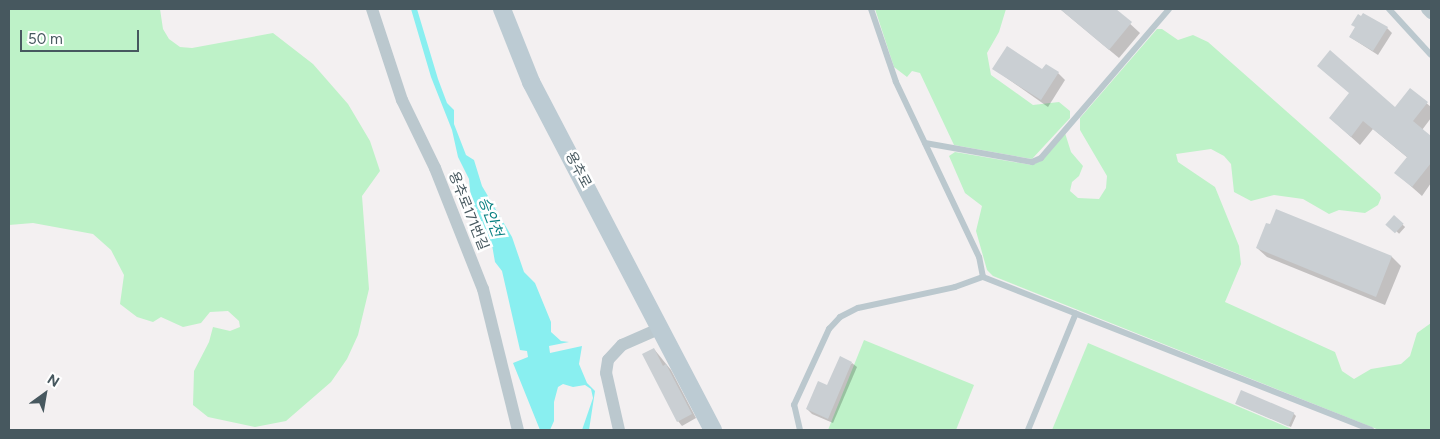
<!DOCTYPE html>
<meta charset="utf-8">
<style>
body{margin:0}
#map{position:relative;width:1440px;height:439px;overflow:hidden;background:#f3f0f1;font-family:Figtree,"Noto Sans KR",sans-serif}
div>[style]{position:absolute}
.green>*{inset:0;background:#bef2c8}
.water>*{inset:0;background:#89eff0}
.shadow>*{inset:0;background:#0003;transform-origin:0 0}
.building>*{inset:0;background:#cacfd3;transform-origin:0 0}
.lane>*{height:6px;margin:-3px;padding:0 3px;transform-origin:3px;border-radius:3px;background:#bbc8ce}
.street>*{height:12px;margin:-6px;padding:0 6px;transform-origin:6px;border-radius:6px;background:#bbc8ce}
.secondary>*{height:18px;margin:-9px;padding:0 9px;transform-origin:9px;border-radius:9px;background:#bccbd3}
span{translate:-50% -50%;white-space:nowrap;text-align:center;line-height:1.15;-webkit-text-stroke:5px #fff;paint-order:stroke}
.street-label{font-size:14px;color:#47585f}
.water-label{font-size:15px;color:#098182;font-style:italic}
.frame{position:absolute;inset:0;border:10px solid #47585f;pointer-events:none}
.north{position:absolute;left:20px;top:369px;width:50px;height:50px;-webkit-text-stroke:4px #fff;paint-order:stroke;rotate:32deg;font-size:14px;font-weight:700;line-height:20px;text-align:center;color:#47585f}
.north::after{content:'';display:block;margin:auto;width:18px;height:22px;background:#47585f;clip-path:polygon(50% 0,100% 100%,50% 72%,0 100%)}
.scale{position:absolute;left:20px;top:30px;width:119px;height:22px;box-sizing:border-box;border:2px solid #47585f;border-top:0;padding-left:6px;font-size:15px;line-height:18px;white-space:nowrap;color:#47585f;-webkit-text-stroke:4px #fff;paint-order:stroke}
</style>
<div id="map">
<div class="green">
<div style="clip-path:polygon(9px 9px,160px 9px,163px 29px,169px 39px,180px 47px,192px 48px,273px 33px,313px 64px,348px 104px,370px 141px,380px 171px,362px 196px,369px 289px,358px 335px,347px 359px,331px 382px,286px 421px,255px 427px,208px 417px,193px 405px,194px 371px,209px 342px,213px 327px,230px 331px,240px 327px,239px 321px,228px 311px,210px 312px,201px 323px,183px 327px,161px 317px,153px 322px,137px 317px,120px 304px,124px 275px,111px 250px,93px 234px,33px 223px,9px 225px)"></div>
<div style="clip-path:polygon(875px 9px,1006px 9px,999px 32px,987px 53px,991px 75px,1033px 105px,1059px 102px,1070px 111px,1070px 118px,1032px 159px,954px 145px,920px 73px,912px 71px,907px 77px,894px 67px)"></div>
<div style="clip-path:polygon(1157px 29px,1162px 29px,1178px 40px,1193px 35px,1208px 42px,1380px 194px,1381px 198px,1378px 205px,1365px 213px,1339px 210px,1329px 214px,1303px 199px,1274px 195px,1251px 201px,1234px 192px,1231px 164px,1224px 156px,1211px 149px,1176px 154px,1178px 162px,1215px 187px,1239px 246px,1241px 264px,1225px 302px,1335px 352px,1342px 371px,1354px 379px,1371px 369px,1401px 364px,1410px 356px,1417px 333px,1431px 323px,1431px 430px,1379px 430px,993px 276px,987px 270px,976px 231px,982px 206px,965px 193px,949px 156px,955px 152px,1032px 165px,1042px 160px,1065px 133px,1071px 152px,1083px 166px,1079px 176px,1072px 182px,1070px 191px,1078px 198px,1099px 199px,1106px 188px,1107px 176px,1080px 130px,1080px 118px)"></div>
<div style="clip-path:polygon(864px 340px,974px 385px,956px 430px,828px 430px)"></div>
<div style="clip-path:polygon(1088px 343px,1294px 430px,1052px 430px)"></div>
</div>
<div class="water">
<div style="clip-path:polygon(411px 9px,417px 9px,438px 79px,447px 103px,454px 110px,454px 124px,466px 155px,474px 160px,482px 186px,512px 237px,524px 272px,535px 283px,551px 322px,551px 332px,561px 341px,569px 342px,549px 346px,550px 353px,582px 346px,579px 364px,587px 383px,595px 391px,589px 430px,582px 430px,593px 398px,591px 389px,585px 385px,573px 387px,563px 384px,558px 387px,554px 402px,554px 421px,550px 430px,540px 430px,513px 363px,528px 357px,527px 351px,520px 350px,502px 271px,495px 262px,492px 245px,471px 199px,469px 179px,458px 157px,452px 130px,431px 77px)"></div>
</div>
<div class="shadow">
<div style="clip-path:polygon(1060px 9px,1114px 9px,1140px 33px,1119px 58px)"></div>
<div style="clip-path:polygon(1387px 28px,1392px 33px,1378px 55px,1350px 37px)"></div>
<div style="clip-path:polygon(1318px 66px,1396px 109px,1411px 90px,1431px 107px,1431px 118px,1422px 130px,1431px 138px,1431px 183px,1422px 196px,1396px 173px,1408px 158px,1373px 129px,1360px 145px,1330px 118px,1350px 93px)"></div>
<div style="clip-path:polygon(994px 69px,1058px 73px,1065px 80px,1048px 107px)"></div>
<div style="left:1394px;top:217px;width:15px;height:9px;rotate:42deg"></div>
<div style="clip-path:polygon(1257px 248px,1392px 257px,1401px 266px,1385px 305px,1267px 257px)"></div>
<div style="clip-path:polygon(654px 349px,671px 370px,696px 418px,682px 426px,678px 421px)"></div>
<div style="clip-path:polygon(852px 363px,857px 367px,833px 423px,812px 414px,807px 409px)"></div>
<div style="clip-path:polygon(1239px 405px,1294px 414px,1296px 416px,1291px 427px)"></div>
</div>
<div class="building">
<div style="clip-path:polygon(1060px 9px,1116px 9px,1132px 22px,1109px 50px)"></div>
<div style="clip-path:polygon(1363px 13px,1388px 27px,1373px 51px,1349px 37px,1355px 27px,1351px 25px,1358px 14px,1361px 16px)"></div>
<div style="clip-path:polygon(1007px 46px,1042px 69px,1046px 64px,1059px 72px,1041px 100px,992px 69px)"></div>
<div style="clip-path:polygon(1330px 50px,1395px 107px,1410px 88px,1428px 102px,1413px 121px,1431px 136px,1431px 163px,1412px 187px,1394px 173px,1407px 157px,1363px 121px,1351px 137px,1329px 118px,1349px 93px,1317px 66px)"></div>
<div style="clip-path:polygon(1276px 209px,1392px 256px,1376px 297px,1256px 248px,1266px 223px,1270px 224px)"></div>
<div style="left:1394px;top:215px;width:13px;height:13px;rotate:42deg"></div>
<div style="clip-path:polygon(654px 348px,663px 366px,666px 364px,692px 414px,677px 422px,642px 354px)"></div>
<div style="clip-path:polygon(840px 356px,852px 362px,828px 419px,806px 409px,818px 381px,827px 385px)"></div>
<div style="left:1241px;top:390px;width:58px;height:15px;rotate:23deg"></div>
</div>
<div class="lane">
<div style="left:1389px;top:9px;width:62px;rotate:47.6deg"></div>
<div style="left:925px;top:143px;width:109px;rotate:10.1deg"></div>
<div style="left:1032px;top:162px;width:10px;rotate:-24deg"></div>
<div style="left:1041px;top:158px;width:196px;rotate:-49.3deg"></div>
<div style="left:983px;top:277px;width:417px;rotate:21.5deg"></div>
<div style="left:800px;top:430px;width:26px;rotate:-103deg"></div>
<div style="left:794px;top:405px;width:84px;rotate:-65.3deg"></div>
<div style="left:829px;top:329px;width:16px;rotate:-47deg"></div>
<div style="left:840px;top:317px;width:20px;rotate:-27deg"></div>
<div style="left:858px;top:308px;width:99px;rotate:-12.2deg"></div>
<div style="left:955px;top:287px;width:30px;rotate:-20deg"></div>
<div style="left:983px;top:277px;width:20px;rotate:-101deg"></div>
<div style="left:979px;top:257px;width:194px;rotate:-115.4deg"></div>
<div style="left:896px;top:82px;width:77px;rotate:-108.9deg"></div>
<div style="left:1028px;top:430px;width:126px;rotate:-67.7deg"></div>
</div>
<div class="street">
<div style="left:372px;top:9px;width:96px;rotate:71.8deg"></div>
<div style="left:402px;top:100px;width:76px;rotate:64.1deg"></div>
<div style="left:435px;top:168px;width:130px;rotate:68.4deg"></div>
<div style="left:483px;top:289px;width:145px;rotate:76.1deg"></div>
<div style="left:1427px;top:9px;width:6px;rotate:45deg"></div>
<div style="left:619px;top:430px;width:58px;rotate:-102.8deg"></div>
<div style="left:606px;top:373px;width:13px;rotate:-81deg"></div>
<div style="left:608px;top:360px;width:21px;rotate:-47deg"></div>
<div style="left:622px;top:345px;width:43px;rotate:-23.6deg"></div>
</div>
<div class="secondary">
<div style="left:502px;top:9px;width:79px;rotate:68.3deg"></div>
<div style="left:531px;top:82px;width:393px;rotate:62.4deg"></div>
</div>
<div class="street-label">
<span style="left:578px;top:170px;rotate:62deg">용추로</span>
<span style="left:468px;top:211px;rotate:68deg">용추로171번길</span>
</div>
<div class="water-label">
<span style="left:490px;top:217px;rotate:69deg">승안천</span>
</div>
<div class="frame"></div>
<div class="north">N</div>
<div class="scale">50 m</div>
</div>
